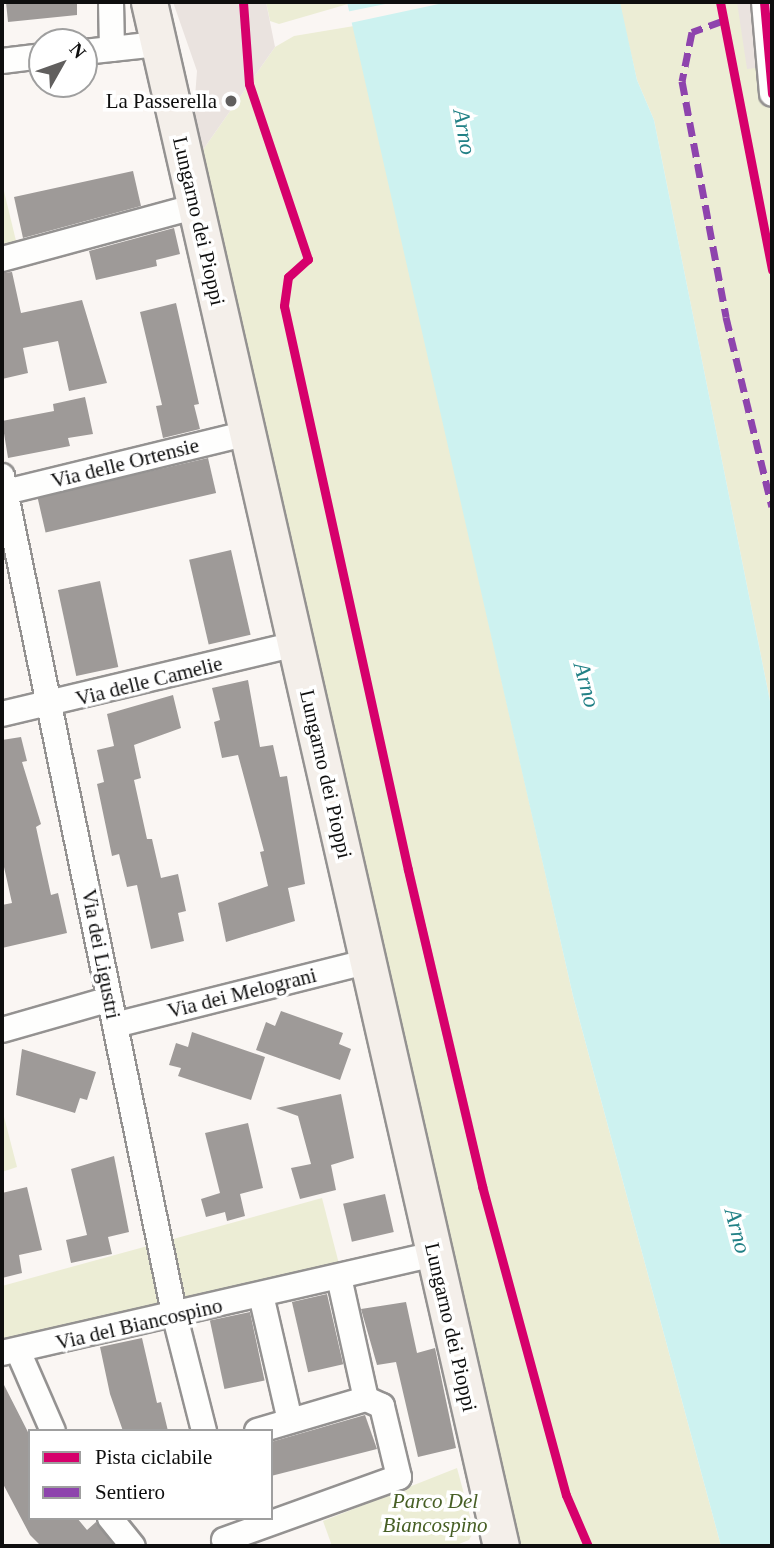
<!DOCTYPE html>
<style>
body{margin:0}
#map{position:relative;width:774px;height:1548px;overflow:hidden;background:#faf6f3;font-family:Georgia,serif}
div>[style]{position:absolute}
.green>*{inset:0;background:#ecedd5}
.plaza>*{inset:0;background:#eae3df}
.water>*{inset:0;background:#cdf2f0}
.pier>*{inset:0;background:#faf6f3}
.building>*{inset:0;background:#9e9a98;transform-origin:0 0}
.roads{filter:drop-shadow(2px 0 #949291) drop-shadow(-2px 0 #949291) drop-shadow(0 2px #949291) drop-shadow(0 -2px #949291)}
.street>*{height:24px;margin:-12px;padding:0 12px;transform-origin:12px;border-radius:12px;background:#fefefd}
.secondary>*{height:35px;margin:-17.5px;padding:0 17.5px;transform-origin:17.5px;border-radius:17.5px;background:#f4efea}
.quiet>*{height:7px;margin-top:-3.5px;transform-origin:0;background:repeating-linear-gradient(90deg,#8e44ad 0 14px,transparent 0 21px)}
.cycleway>*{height:9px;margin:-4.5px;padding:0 4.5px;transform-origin:4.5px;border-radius:4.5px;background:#d6006c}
.dots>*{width:19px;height:19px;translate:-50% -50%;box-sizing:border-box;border:4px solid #fff;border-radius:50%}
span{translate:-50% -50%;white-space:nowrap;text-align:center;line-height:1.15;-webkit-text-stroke:7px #fff;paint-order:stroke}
.poi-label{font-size:21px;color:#0e0e0e}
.right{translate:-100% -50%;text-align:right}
.street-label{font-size:21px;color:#0e0e0e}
.park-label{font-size:21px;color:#475f25;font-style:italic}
.water-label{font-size:23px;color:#228186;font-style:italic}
.frame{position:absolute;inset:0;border:4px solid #0e0e0e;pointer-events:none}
.legend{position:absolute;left:28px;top:1429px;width:245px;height:91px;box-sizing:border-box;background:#fff;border:2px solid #9f9f9f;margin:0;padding:9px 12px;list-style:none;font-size:21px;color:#0e0e0e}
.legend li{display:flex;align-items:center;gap:14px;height:35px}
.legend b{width:35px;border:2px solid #9f9f9f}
.north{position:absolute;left:28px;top:28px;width:70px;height:70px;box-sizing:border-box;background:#fff;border:2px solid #9f9f9f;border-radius:50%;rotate:50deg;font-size:19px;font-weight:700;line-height:28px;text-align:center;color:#0e0e0e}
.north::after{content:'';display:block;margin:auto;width:24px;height:32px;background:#615f5e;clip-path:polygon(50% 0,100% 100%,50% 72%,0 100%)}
</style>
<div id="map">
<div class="green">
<div style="clip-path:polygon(266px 2px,347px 2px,348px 4px,279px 24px,270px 21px)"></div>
<div style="clip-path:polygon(619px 2px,772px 2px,772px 711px,654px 120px,637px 80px)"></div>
<div style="clip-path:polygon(354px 26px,573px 996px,721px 1546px,516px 1546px,200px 154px,275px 47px,294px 36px)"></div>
<div style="clip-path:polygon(2px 183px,17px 245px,2px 249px)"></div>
<div style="clip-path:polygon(2px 1109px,17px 1167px,2px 1172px)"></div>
<div style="clip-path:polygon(322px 1198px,339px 1264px,2px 1346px,2px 1286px)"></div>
<div style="clip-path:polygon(457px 1468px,474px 1531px,469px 1540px,454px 1546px,332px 1546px,323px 1521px)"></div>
</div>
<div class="plaza">
<div style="clip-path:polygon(173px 2px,266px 2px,275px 47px,200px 154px,193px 123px,197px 71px)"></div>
<div style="clip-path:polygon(737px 2px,772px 2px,772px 66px,747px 69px)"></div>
</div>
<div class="water">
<div style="clip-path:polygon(347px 2px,620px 2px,637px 80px,654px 120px,772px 711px,772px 1546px,721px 1546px,573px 996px)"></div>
</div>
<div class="pier">
<div style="clip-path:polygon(395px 2px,448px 2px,350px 23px,346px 12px)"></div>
</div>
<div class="building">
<div style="clip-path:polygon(6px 2px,77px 2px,77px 15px,8px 22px)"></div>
<div style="clip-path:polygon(133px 171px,141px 206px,23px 238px,14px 197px)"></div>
<div style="clip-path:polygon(174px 228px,180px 254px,156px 260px,157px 266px,96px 280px,89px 251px)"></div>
<div style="clip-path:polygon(12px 272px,21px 313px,82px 300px,107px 383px,69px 391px,58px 341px,23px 348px,28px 373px,2px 379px,2px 273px)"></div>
<div style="clip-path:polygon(176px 303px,199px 404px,194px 405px,200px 429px,163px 438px,156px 406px,162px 405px,140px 312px)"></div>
<div style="clip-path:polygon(85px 397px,93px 434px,68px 438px,70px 446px,8px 458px,2px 421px,54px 411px,53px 404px)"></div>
<div style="left:208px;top:458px;width:36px;height:175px;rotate:77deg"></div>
<div style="left:231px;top:550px;width:87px;height:43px;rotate:77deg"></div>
<div style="left:100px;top:581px;width:88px;height:43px;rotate:78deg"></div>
<div style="clip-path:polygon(248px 680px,260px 747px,273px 745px,280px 777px,287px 776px,305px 884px,288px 888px,295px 921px,226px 942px,218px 903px,268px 886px,260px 852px,264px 851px,238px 755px,222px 758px,214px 722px,220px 720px,212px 688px)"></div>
<div style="clip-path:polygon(173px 695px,181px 728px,134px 745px,141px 778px,134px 780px,147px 839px,152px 839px,161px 878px,178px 874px,186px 911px,178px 913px,184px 941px,151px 949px,137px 885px,127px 887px,119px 854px,112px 856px,97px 784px,104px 782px,97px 750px,114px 746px,107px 714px)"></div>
<div style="clip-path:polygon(21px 737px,27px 761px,22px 762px,41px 824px,36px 827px,51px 895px,58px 893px,67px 933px,2px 948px,2px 905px,12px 903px,2px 858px,2px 740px)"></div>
<div style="clip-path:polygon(281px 1011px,343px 1033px,339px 1044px,351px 1049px,340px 1080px,256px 1050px,266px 1022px,275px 1026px)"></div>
<div style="clip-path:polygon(192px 1032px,265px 1057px,251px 1100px,178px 1076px,181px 1068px,169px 1065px,176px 1043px,188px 1047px)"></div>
<div style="clip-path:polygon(22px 1049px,96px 1072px,87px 1100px,80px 1098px,75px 1113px,16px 1095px)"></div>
<div style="clip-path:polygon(341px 1094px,354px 1158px,331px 1165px,336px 1190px,300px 1199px,291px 1168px,311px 1164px,298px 1116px,276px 1108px)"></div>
<div style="clip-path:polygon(248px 1123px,263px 1188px,240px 1194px,245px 1216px,227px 1221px,225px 1212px,206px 1217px,201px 1199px,220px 1193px,205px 1133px)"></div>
<div style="clip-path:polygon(114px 1156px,129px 1232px,108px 1237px,112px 1254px,71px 1263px,66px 1240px,87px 1235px,71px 1169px)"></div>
<div style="clip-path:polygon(27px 1187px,42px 1250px,19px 1255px,22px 1273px,2px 1278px,2px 1193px)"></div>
<div style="left:385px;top:1194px;width:39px;height:43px;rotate:77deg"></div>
<div style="left:327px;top:1294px;width:72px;height:36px;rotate:77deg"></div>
<div style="clip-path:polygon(406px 1302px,417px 1353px,435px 1348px,456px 1448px,418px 1457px,396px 1362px,377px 1365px,361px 1309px)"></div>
<div style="left:250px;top:1312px;width:70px;height:41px;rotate:78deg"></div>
<div style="clip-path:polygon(142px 1338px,157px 1403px,161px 1402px,168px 1431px,123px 1431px,110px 1394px,100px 1347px)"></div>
<div style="clip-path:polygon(2px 1381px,30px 1436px,30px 1518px,77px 1518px,87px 1530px,96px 1522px,114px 1546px,41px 1546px,30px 1535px,2px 1482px)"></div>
<div style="clip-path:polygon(365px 1415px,377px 1449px,271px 1476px,271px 1442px)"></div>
</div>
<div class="roads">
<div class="street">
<div style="left:111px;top:2px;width:47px;rotate:88.8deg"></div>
<div style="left:764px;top:2px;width:92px;rotate:85deg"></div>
<div style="left:84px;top:52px;width:74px;rotate:-6.2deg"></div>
<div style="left:2px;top:61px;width:40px;rotate:-7.1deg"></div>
<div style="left:2px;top:259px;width:199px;rotate:-15.2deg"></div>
<div style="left:2px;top:476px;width:859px;rotate:78.38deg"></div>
<div style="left:175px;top:1317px;width:118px;rotate:75.7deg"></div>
<div style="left:2px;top:493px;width:253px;rotate:-13.7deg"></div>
<div style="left:2px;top:714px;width:302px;rotate:-13.4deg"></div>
<div style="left:115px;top:1025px;width:262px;rotate:-14.1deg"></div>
<div style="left:2px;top:1030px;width:112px;rotate:-16deg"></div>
<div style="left:261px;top:1295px;width:129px;rotate:77deg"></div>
<div style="left:18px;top:1351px;width:87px;rotate:66.4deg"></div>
<div style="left:2px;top:1353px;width:444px;rotate:-12.9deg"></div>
<div style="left:257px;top:1431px;width:114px;rotate:-16.4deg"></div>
<div style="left:110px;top:1518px;width:36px;rotate:51deg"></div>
<div style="left:224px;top:1540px;width:186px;rotate:-19.8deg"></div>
<div style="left:399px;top:1477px;width:73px;rotate:-103.5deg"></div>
<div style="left:382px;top:1406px;width:17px;rotate:-156deg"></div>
<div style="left:366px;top:1399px;width:125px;rotate:-102.5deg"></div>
</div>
<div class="secondary">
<div style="left:149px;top:2px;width:1584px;rotate:77.16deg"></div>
</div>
</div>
<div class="quiet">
<div style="left:722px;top:21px;width:32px;rotate:160deg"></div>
<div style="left:692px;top:32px;width:50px;rotate:101.5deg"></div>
<div style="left:682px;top:81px;width:240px;rotate:79.4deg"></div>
<div style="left:726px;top:317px;width:195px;rotate:76.4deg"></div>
</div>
<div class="cycleway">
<div style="left:243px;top:2px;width:82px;rotate:85.8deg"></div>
<div style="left:249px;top:84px;width:185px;rotate:71.4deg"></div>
<div style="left:308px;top:259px;width:27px;rotate:138deg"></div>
<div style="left:288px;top:277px;width:29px;rotate:98deg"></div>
<div style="left:284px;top:306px;width:577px;rotate:77.6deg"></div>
<div style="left:408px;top:870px;width:325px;rotate:76.8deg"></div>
<div style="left:482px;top:1186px;width:320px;rotate:74.8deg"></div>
<div style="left:566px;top:1495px;width:56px;rotate:66.7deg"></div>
<div style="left:720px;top:2px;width:273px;rotate:79deg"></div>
<div style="left:764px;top:2px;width:92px;rotate:85deg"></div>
</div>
<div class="dots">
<div style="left:231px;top:101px;background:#615f5e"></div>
</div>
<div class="poi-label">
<span class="right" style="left:217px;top:101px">La Passerella</span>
</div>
<div class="street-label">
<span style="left:199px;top:221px;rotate:77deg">Lungarno dei Pioppi</span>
<span style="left:125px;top:463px;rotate:-14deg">Via delle Ortensie</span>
<span style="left:149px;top:681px;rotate:-14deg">Via delle Camelie</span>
<span style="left:326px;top:774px;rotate:77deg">Lungarno dei Pioppi</span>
<span style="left:101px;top:954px;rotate:79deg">Via dei Ligustri</span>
<span style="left:242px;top:993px;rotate:-14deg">Via dei Melograni</span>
<span style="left:139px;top:1324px;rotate:-13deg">Via del Biancospino</span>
<span style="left:451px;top:1327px;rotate:77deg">Lungarno dei Pioppi</span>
</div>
<div class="park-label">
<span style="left:435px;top:1513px">Parco Del<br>Biancospino</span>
</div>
<div class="water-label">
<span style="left:464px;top:132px;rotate:80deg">Arno</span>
<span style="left:586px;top:685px;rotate:75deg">Arno</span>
<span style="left:737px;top:1231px;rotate:75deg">Arno</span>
</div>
<div class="frame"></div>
<ul class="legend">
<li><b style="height:9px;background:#d6006c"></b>Pista ciclabile</li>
<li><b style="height:9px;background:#8e44ad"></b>Sentiero</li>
</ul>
<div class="north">N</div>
</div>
